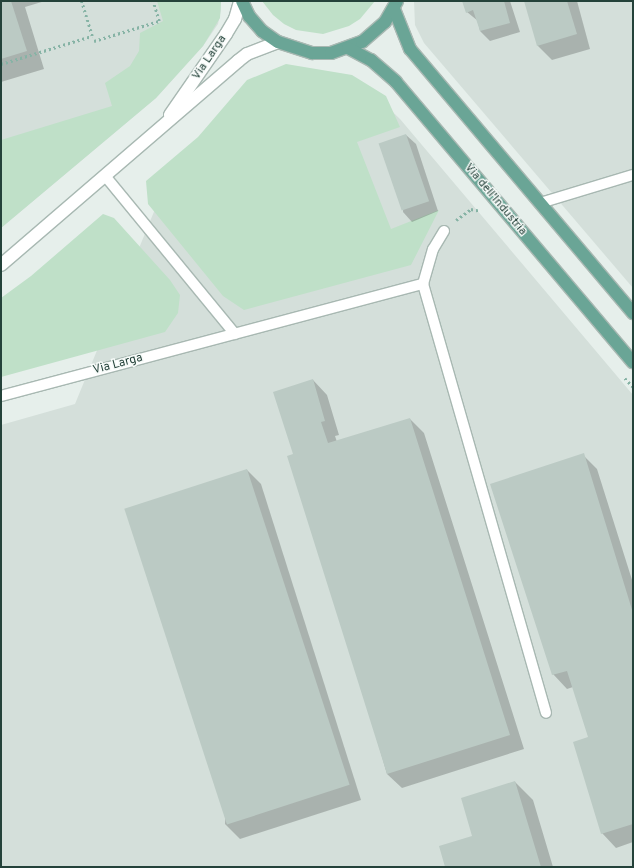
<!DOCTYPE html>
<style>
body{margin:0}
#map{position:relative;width:634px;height:868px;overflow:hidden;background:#e6efeb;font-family:Overpass,sans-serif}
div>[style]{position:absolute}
.built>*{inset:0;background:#d4dfda}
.green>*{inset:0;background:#bfe0c8}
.shadow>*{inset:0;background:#0003}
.building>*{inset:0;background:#bbcac4;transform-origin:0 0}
.path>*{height:2.5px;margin-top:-1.25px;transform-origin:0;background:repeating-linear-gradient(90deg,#86b3a5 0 2px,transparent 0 5px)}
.roads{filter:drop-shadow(1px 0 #a8b8b2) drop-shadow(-1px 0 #a8b8b2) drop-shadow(0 1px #a8b8b2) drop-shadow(0 -1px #a8b8b2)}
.service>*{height:10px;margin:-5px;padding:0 5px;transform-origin:5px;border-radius:5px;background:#fff}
.secondary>*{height:12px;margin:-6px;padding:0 6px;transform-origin:6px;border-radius:6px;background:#fff}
.primary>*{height:12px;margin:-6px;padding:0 6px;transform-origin:6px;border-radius:6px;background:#6aa596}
span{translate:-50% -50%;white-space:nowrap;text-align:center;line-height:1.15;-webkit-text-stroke:3px #f7fbf9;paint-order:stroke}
.street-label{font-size:12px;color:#24423a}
.frame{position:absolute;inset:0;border:2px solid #24423a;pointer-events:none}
</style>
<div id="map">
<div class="built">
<div style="clip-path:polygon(1px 1px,221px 1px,221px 10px,218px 24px,203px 46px,156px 98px,1px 228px)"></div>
<div style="clip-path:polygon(414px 1px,633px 1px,633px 288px,424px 43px,415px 25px)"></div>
<div style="clip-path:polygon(371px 91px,400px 119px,633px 395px,633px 867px,1px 867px,1px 425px,75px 404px,174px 163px)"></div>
</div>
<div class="green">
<div style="clip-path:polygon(157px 1px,221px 1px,220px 18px,203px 46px,156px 98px,1px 228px,1px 140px,112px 106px,105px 83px,130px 66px,139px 51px,140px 33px,163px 21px)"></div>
<div style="clip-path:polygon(262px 1px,375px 1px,360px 19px,349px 26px,323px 34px,296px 30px,284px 24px,273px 15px)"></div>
<div style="clip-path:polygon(286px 64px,352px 75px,386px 96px,400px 127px,357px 142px,391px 229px,439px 210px,411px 265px,244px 310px,223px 296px,148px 204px,146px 181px,198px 137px,247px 80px)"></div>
<div style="clip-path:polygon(103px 214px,114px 218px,170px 280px,180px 295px,178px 313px,165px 332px,1px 377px,1px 298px,31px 276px)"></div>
</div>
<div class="shadow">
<div style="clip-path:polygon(1px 1px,45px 1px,25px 7px,44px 69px,1px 82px)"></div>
<div style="clip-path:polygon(463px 1px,510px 1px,520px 32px,490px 41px,480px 31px,478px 21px,467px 12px)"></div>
<div style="clip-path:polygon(525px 1px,577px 1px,590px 49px,552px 60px,538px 46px)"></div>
<div style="clip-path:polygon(406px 135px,416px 144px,438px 211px,412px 222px,403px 212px)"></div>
<div style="clip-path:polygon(313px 380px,327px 395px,339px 435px,335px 436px,337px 442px,410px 419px,424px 433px,524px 749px,402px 788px,387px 774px,294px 455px)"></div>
<div style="clip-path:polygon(583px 455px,597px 469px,633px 583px,633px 842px,616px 848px,602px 833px,589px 738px,573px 687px,567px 689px,553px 674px)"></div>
<div style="clip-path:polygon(247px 470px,261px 484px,361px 800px,240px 839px,225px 824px)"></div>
<div style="clip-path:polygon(515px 782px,533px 800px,553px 867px,446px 867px,474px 836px)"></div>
</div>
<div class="building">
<div style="clip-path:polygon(1px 1px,11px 1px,27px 51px,1px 59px)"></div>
<div style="clip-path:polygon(462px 1px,504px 1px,510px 23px,480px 31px,473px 10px,466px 13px)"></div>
<div style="clip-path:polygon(524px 1px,567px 1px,577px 34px,537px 46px)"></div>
<div style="left:406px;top:134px;width:71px;height:29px;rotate:71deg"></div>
<div style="clip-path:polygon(313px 379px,325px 421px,321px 422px,328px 443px,410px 418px,510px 735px,387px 774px,287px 456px,293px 454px,273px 392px)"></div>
<div style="clip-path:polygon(584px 453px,633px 613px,633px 824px,601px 834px,573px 742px,588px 737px,567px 671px,552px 675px,490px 484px)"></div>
<div style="left:247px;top:469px;width:332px;height:129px;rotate:72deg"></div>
<div style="clip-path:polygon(515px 781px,541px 867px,445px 867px,439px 846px,472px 836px,461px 798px)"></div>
</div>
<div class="path">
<div style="left:94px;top:41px;width:68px;rotate:-17.1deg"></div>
<div style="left:159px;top:21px;width:21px;rotate:-107deg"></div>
<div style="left:1px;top:64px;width:95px;rotate:-17.1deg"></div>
<div style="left:92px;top:36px;width:37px;rotate:-107deg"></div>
<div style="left:456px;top:220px;width:19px;rotate:-36deg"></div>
<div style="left:471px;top:209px;width:10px;rotate:11deg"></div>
<div style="left:625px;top:378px;width:12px;rotate:48deg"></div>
</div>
<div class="roads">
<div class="service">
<div style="left:106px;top:177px;width:203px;rotate:50.6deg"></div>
<div style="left:540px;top:203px;width:97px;rotate:-16.8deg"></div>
<div style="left:444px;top:231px;width:21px;rotate:121deg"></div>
<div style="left:433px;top:249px;width:36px;rotate:106deg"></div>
<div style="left:423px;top:284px;width:446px;rotate:74deg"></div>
<div style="left:1px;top:396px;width:437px;rotate:-14.9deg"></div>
</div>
<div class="secondary">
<div style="left:170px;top:115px;width:98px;rotate:-55.3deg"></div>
<div style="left:226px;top:34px;width:17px;rotate:-59deg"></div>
<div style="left:235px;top:19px;width:19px;rotate:-74deg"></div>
<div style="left:1px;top:265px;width:313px;rotate:-40.7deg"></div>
<div style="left:238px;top:61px;width:11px;rotate:-38deg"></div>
<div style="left:247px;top:54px;width:33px;rotate:-21deg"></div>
</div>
<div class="primary">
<div style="left:242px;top:1px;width:17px;rotate:65deg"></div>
<div style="left:249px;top:16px;width:20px;rotate:49deg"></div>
<div style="left:262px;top:31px;width:19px;rotate:35deg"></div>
<div style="left:278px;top:42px;width:36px;rotate:18deg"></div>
<div style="left:312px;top:53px;width:19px"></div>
<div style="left:331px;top:53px;width:33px;rotate:-20deg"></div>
<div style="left:362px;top:42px;width:30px;rotate:-41deg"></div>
<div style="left:385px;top:22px;width:24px;rotate:-60deg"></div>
<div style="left:394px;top:9px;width:43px;rotate:68.2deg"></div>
<div style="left:410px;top:49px;width:346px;rotate:49.8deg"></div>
<div style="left:348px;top:48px;width:26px;rotate:28deg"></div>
<div style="left:371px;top:60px;width:33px;rotate:41deg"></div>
<div style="left:396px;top:82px;width:367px;rotate:49.8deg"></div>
</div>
</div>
<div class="street-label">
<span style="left:210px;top:58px;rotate:-56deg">Via Larga</span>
<span style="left:495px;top:200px;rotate:50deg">Via dell'Industria</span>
<span style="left:118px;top:365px;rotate:-15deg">Via Larga</span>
</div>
<div class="frame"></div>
</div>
